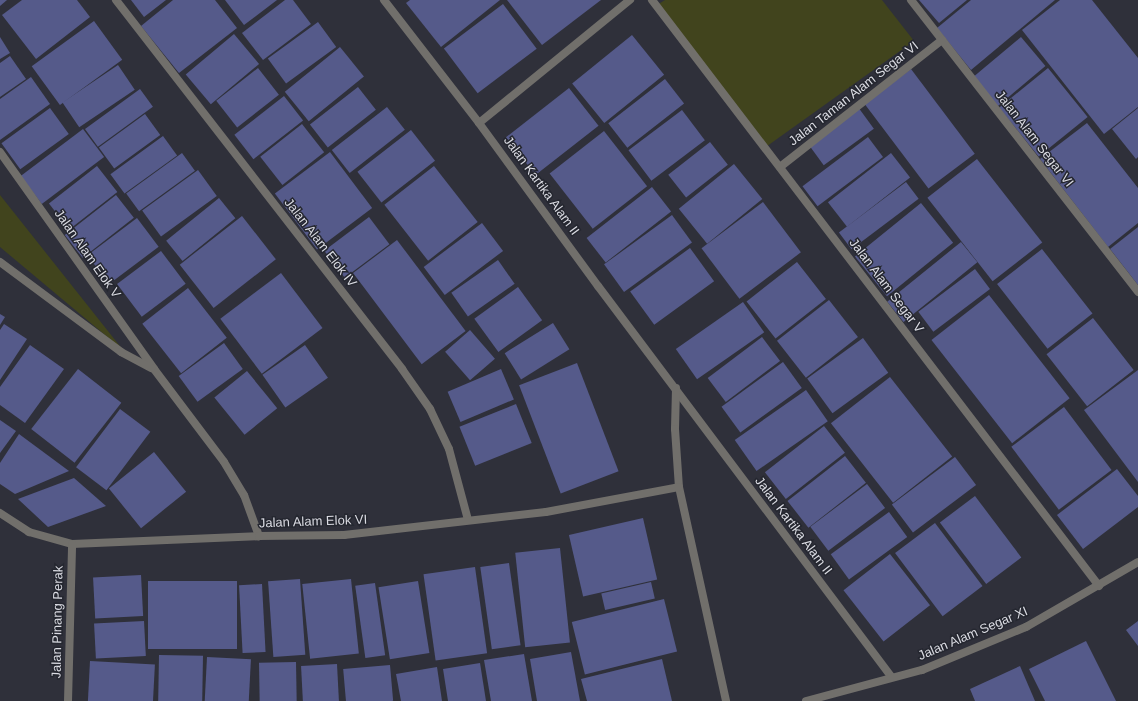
<!DOCTYPE html>
<style>
body{margin:0}
#map{position:relative;width:1138px;height:701px;overflow:hidden;background:#2f303a;font-family:Helvetica,sans-serif}
div>[style]{position:absolute}
.green>*{inset:0;background:#41441d}
.building>*{inset:0;background:#555a8a;transform-origin:0 0}
.street>*{height:8px;margin:-4px;padding:0 4px;transform-origin:4px;border-radius:4px;background:#716f6b}
span{translate:-50% -50%;white-space:nowrap;text-align:center;line-height:1.15;-webkit-text-stroke:3px #252730;paint-order:stroke}
.street-label{font-size:13px;color:#dbdce3}
</style>
<div id="map">
<div class="green">
<div style="clip-path:polygon(665px 0,882px 0,914px 41px,763px 149px,657px 5px)"></div>
<div style="clip-path:polygon(0 195px,123px 350px,0 247px)"></div>
</div>
<div class="building">
<div style="clip-path:polygon(0 0,7px 0,0 6px)"></div>
<div style="clip-path:polygon(22px 0,77px 0,90px 17px,36px 59px,2px 15px)"></div>
<div style="clip-path:polygon(131px 0,166px 0,144px 17px)"></div>
<div style="clip-path:polygon(173px 0,215px 0,237px 28px,179px 73px,141px 26px)"></div>
<div style="clip-path:polygon(225px 0,277px 0,244px 25px)"></div>
<div style="clip-path:polygon(285px 0,293px 0,311px 24px,263px 60px,242px 33px)"></div>
<div style="clip-path:polygon(410px 0,500px 0,441px 47px,406px 3px)"></div>
<div style="clip-path:polygon(507px 0,601px 0,542px 45px)"></div>
<div style="clip-path:polygon(919px 0,967px 0,939px 23px)"></div>
<div style="clip-path:polygon(971px 0,1055px 0,971px 70px,937px 28px)"></div>
<div style="clip-path:polygon(1060px 0,1092px 0,1138px 58px,1138px 107px,1104px 134px,1022px 30px)"></div>
<div style="left:503px;top:4px;width:56px;height:74px;rotate:53deg"></div>
<div style="left:94px;top:21px;width:48px;height:77px;rotate:54deg"></div>
<div style="left:318px;top:22px;width:31px;height:62px;rotate:54deg"></div>
<div style="left:234px;top:34px;width:39px;height:63px;rotate:50deg"></div>
<div style="left:632px;top:35px;width:51px;height:77px;rotate:51deg"></div>
<div style="clip-path:polygon(0 37px,10px 53px,0 59px)"></div>
<div style="left:1021px;top:37px;width:38px;height:62px;rotate:50deg"></div>
<div style="left:340px;top:47px;width:38px;height:71px;rotate:51deg"></div>
<div style="clip-path:polygon(10px 56px,26px 79px,0 97px,0 63px)"></div>
<div style="left:118px;top:65px;width:30px;height:67px;rotate:56deg"></div>
<div style="left:258px;top:68px;width:34px;height:53px;rotate:52deg"></div>
<div style="left:1048px;top:68px;width:63px;height:63px;rotate:51deg"></div>
<div style="left:911px;top:69px;width:106px;height:58px;rotate:53deg"></div>
<div style="clip-path:polygon(31px 77px,50px 104px,0 140px,0 99px)"></div>
<div style="left:665px;top:79px;width:31px;height:72px;rotate:52deg"></div>
<div style="left:358px;top:87px;width:29px;height:61px;rotate:52deg"></div>
<div style="left:569px;top:88px;width:48px;height:80px;rotate:52deg"></div>
<div style="left:140px;top:89px;width:22px;height:68px;rotate:54deg"></div>
<div style="left:284px;top:96px;width:31px;height:63px;rotate:52deg"></div>
<div style="left:387px;top:107px;width:29px;height:70px;rotate:52deg"></div>
<div style="left:858px;top:107px;width:27px;height:62px;rotate:54deg"></div>
<div style="left:50px;top:108px;width:32px;height:60px;rotate:54deg"></div>
<div style="clip-path:polygon(1138px 108px,1138px 157px,1136px 159px,1112px 129px)"></div>
<div style="left:682px;top:110px;width:38px;height:67px;rotate:53deg"></div>
<div style="left:145px;top:114px;width:26px;height:57px;rotate:54deg"></div>
<div style="clip-path:polygon(1087px 123px,1138px 188px,1138px 223px,1108px 247px,1040px 159px)"></div>
<div style="left:302px;top:124px;width:36px;height:53px;rotate:52deg"></div>
<div style="left:83px;top:129px;width:35px;height:78px;rotate:53deg"></div>
<div style="left:411px;top:130px;width:39px;height:68px;rotate:52deg"></div>
<div style="left:604px;top:131px;width:70px;height:69px;rotate:52deg"></div>
<div style="left:163px;top:136px;width:24px;height:65px;rotate:54deg"></div>
<div style="left:868px;top:137px;width:25px;height:82px;rotate:53deg"></div>
<div style="left:710px;top:142px;width:29px;height:53px;rotate:52deg"></div>
<div style="left:330px;top:152px;width:70px;height:69px;rotate:53deg"></div>
<div style="left:182px;top:153px;width:22px;height:69px;rotate:54deg"></div>
<div style="left:891px;top:153px;width:31px;height:80px;rotate:52deg"></div>
<div style="left:977px;top:159px;width:106px;height:63px;rotate:52deg"></div>
<div style="left:734px;top:164px;width:45px;height:71px;rotate:51deg"></div>
<div style="left:97px;top:166px;width:33px;height:61px;rotate:52deg"></div>
<div style="left:434px;top:166px;width:71px;height:63px;rotate:52deg"></div>
<div style="left:198px;top:170px;width:32px;height:69px;rotate:54deg"></div>
<div style="left:906px;top:182px;width:21px;height:84px;rotate:53deg"></div>
<div style="left:652px;top:187px;width:31px;height:83px;rotate:52deg"></div>
<div style="left:116px;top:195px;width:29px;height:65px;rotate:52deg"></div>
<div style="left:219px;top:198px;width:26px;height:68px;rotate:51deg"></div>
<div style="left:763px;top:202px;width:63px;height:77px;rotate:53deg"></div>
<div style="left:921px;top:203px;width:51px;height:85px;rotate:51deg"></div>
<div style="left:672px;top:215px;width:34px;height:84px;rotate:54deg"></div>
<div style="left:242px;top:216px;width:55px;height:79px;rotate:52deg"></div>
<div style="left:369px;top:217px;width:34px;height:56px;rotate:53deg"></div>
<div style="left:137px;top:218px;width:36px;height:62px;rotate:53deg"></div>
<div style="left:482px;top:223px;width:35px;height:73px;rotate:53deg"></div>
<div style="clip-path:polygon(1138px 227px,1138px 285px,1110px 249px)"></div>
<div style="left:397px;top:240px;width:114px;height:55px;rotate:53deg"></div>
<div style="left:961px;top:242px;width:26px;height:95px;rotate:51deg"></div>
<div style="left:690px;top:248px;width:41px;height:74px;rotate:54deg"></div>
<div style="left:1042px;top:249px;width:82px;height:57px;rotate:52deg"></div>
<div style="left:161px;top:251px;width:41px;height:55px;rotate:53deg"></div>
<div style="left:498px;top:260px;width:29px;height:57px;rotate:55deg"></div>
<div style="left:797px;top:262px;width:47px;height:64px;rotate:52deg"></div>
<div style="left:975px;top:269px;width:25px;height:71px;rotate:53deg"></div>
<div style="left:281px;top:273px;width:69px;height:76px;rotate:53deg"></div>
<div style="left:518px;top:287px;width:41px;height:54px;rotate:54deg"></div>
<div style="left:188px;top:288px;width:63px;height:58px;rotate:52deg"></div>
<div style="left:989px;top:295px;width:131px;height:73px;rotate:52deg"></div>
<div style="left:829px;top:300px;width:47px;height:66px;rotate:52deg"></div>
<div style="left:743px;top:302px;width:37px;height:82px;rotate:55deg"></div>
<div style="clip-path:polygon(0 314px,5px 317px,0 325px)"></div>
<div style="left:1093px;top:318px;width:66px;height:59px;rotate:52deg"></div>
<div style="left:553px;top:323px;width:31px;height:57px;rotate:58deg"></div>
<div style="clip-path:polygon(4px 324px,27px 339px,0 380px,0 330px)"></div>
<div style="left:470px;top:330px;width:38px;height:33px;rotate:49deg"></div>
<div style="left:762px;top:337px;width:30px;height:68px;rotate:53deg"></div>
<div style="left:863px;top:338px;width:43px;height:69px;rotate:54deg"></div>
<div style="left:224px;top:343px;width:32px;height:56px;rotate:54deg"></div>
<div style="clip-path:polygon(30px 345px,64px 369px,25px 423px,0 405px,0 387px)"></div>
<div style="left:305px;top:345px;width:40px;height:52px;rotate:55deg"></div>
<div style="left:783px;top:362px;width:32px;height:76px;rotate:54deg"></div>
<div style="left:577px;top:363px;width:116px;height:62px;rotate:69deg"></div>
<div style="left:78px;top:369px;width:55px;height:76px;rotate:38deg"></div>
<div style="left:501px;top:369px;width:33px;height:58px;rotate:67deg"></div>
<div style="clip-path:polygon(1138px 370px,1138px 482px,1084px 410px)"></div>
<div style="left:247px;top:371px;width:48px;height:42px;rotate:51deg"></div>
<div style="left:890px;top:377px;width:101px;height:75px;rotate:52deg"></div>
<div style="left:806px;top:390px;width:38px;height:87px;rotate:55deg"></div>
<div style="left:516px;top:404px;width:42px;height:61px;rotate:68deg"></div>
<div style="left:1064px;top:407px;width:79px;height:66px;rotate:53deg"></div>
<div style="left:120px;top:409px;width:38px;height:73px;rotate:37deg"></div>
<div style="clip-path:polygon(0 420px,16px 431px,0 453px)"></div>
<div style="left:824px;top:426px;width:34px;height:75px;rotate:52deg"></div>
<div style="clip-path:polygon(19px 434px,69px 471px,15px 494px,0 484px,0 463px)"></div>
<div style="left:154px;top:452px;width:51px;height:58px;rotate:51deg"></div>
<div style="left:845px;top:456px;width:34px;height:73px;rotate:52deg"></div>
<div style="left:955px;top:457px;width:35px;height:79px;rotate:53deg"></div>
<div style="clip-path:polygon(1117px 469px,1138px 496px,1138px 507px,1083px 549px,1057px 515px)"></div>
<div style="clip-path:polygon(74px 478px,106px 506px,48px 527px,18px 499px)"></div>
<div style="left:867px;top:484px;width:30px;height:71px;rotate:53deg"></div>
<div style="left:975px;top:496px;width:77px;height:44px;rotate:53deg"></div>
<div style="left:889px;top:512px;width:31px;height:72px;rotate:54deg"></div>
<div style="left:643px;top:518px;width:63px;height:76px;rotate:77deg"></div>
<div style="left:935px;top:523px;width:79px;height:50px;rotate:53deg"></div>
<div style="left:560px;top:548px;width:95px;height:45px;rotate:84deg"></div>
<div style="left:890px;top:554px;width:65px;height:59px;rotate:52deg"></div>
<div style="left:509px;top:563px;width:83px;height:29px;rotate:82deg"></div>
<div style="left:475px;top:567px;width:87px;height:52px;rotate:82deg"></div>
<div style="left:141px;top:575px;width:41px;height:48px;rotate:87deg"></div>
<div style="left:300px;top:579px;width:76px;height:32px;rotate:86deg"></div>
<div style="left:351px;top:579px;width:75px;height:49px;rotate:84deg"></div>
<div style="left:148px;top:581px;width:89px;height:68px"></div>
<div style="left:418px;top:581px;width:73px;height:40px;rotate:81deg"></div>
<div style="left:651px;top:582px;width:17px;height:51px;rotate:77deg"></div>
<div style="left:375px;top:583px;width:73px;height:20px;rotate:82deg"></div>
<div style="left:262px;top:584px;width:68px;height:23px;rotate:87deg"></div>
<div style="left:664px;top:599px;width:54px;height:95px;rotate:76deg"></div>
<div style="left:144px;top:621px;width:35px;height:50px;rotate:87deg"></div>
<div style="clip-path:polygon(1138px 621px,1138px 646px,1126px 630px)"></div>
<div style="clip-path:polygon(1086px 641px,1116px 701px,1045px 701px,1029px 669px)"></div>
<div style="clip-path:polygon(571px 652px,580px 701px,537px 701px,530px 659px)"></div>
<div style="clip-path:polygon(524px 654px,532px 701px,491px 701px,484px 660px)"></div>
<div style="left:159px;top:655px;width:44px;height:46px;rotate:1deg"></div>
<div style="left:207px;top:657px;width:44px;height:44px;rotate:3deg"></div>
<div style="clip-path:polygon(662px 659px,672px 701px,587px 701px,581px 679px)"></div>
<div style="left:90px;top:661px;width:65px;height:40px;rotate:3deg"></div>
<div style="left:296px;top:662px;width:39px;height:37px;rotate:89deg"></div>
<div style="clip-path:polygon(480px 663px,486px 701px,448px 701px,443px 669px)"></div>
<div style="left:337px;top:664px;width:37px;height:36px;rotate:87deg"></div>
<div style="left:390px;top:665px;width:36px;height:47px;rotate:85deg"></div>
<div style="clip-path:polygon(1020px 666px,1035px 701px,975px 701px,970px 689px)"></div>
<div style="clip-path:polygon(437px 667px,442px 701px,401px 701px,396px 674px)"></div>
</div>
<div class="street">
<div style="left:116px;top:0;width:467px;rotate:52.2deg"></div>
<div style="left:402px;top:369px;width:49px;rotate:55deg"></div>
<div style="left:430px;top:409px;width:44px;rotate:64.6deg"></div>
<div style="left:449px;top:449px;width:73px;rotate:75deg"></div>
<div style="left:384px;top:0;width:155px;rotate:52.3deg"></div>
<div style="left:479px;top:123px;width:202px;rotate:53.9deg"></div>
<div style="left:598px;top:286px;width:489px;rotate:53.1deg"></div>
<div style="left:652px;top:0;width:737px;rotate:52.66deg"></div>
<div style="left:911px;top:0;width:370px;rotate:52.1deg"></div>
<div style="left:479px;top:123px;width:195px;rotate:-39.2deg"></div>
<div style="left:0;top:152px;width:266px;rotate:54.6deg"></div>
<div style="left:154px;top:369px;width:116px;rotate:53deg"></div>
<div style="left:224px;top:462px;width:39px;rotate:59deg"></div>
<div style="left:244px;top:495px;width:44px;rotate:69.9deg"></div>
<div style="left:780px;top:167px;width:206px;rotate:-38.1deg"></div>
<div style="left:0;top:262px;width:151px;rotate:36.6deg"></div>
<div style="left:121px;top:352px;width:34px;rotate:28deg"></div>
<div style="left:676px;top:388px;width:41px;rotate:91.4deg"></div>
<div style="left:675px;top:429px;width:58px;rotate:86.1deg"></div>
<div style="left:679px;top:487px;width:219px;rotate:77.6deg"></div>
<div style="left:0;top:513px;width:35px;rotate:33deg"></div>
<div style="left:29px;top:532px;width:45px;rotate:15.6deg"></div>
<div style="left:72px;top:544px;width:187px;rotate:-2.4deg"></div>
<div style="left:259px;top:536px;width:85px;rotate:-0.7deg"></div>
<div style="left:344px;top:535px;width:203px;rotate:-6.5deg"></div>
<div style="left:546px;top:512px;width:135px;rotate:-10.6deg"></div>
<div style="left:68px;top:701px;width:157px;rotate:-88.5deg"></div>
<div style="left:806px;top:701px;width:120px;rotate:-15deg"></div>
<div style="left:922px;top:670px;width:113px;rotate:-22.5deg"></div>
<div style="left:1026px;top:627px;width:129px;rotate:-30.1deg"></div>
</div>
<div class="street-label">
<span style="left:854px;top:94px;rotate:-38deg">Jalan Taman Alam Segar VI</span>
<span style="left:1034px;top:139px;rotate:52deg">Jalan Alam Segar VI</span>
<span style="left:541px;top:186px;rotate:54deg">Jalan Kartika Alam II</span>
<span style="left:320px;top:243px;rotate:52deg">Jalan Alam Elok IV</span>
<span style="left:87px;top:254px;rotate:55deg">Jalan Alam Elok V</span>
<span style="left:886px;top:286px;rotate:53deg">Jalan Alam Segar V</span>
<span style="left:313px;top:522px;rotate:-2deg">Jalan Alam Elok VI</span>
<span style="left:793px;top:526px;rotate:53deg">Jalan Kartika Alam II</span>
<span style="left:58px;top:622px;rotate:-89deg">Jalan Pinang Perak</span>
<span style="left:973px;top:634px;rotate:-23deg">Jalan Alam Segar XI</span>
</div>
</div>
